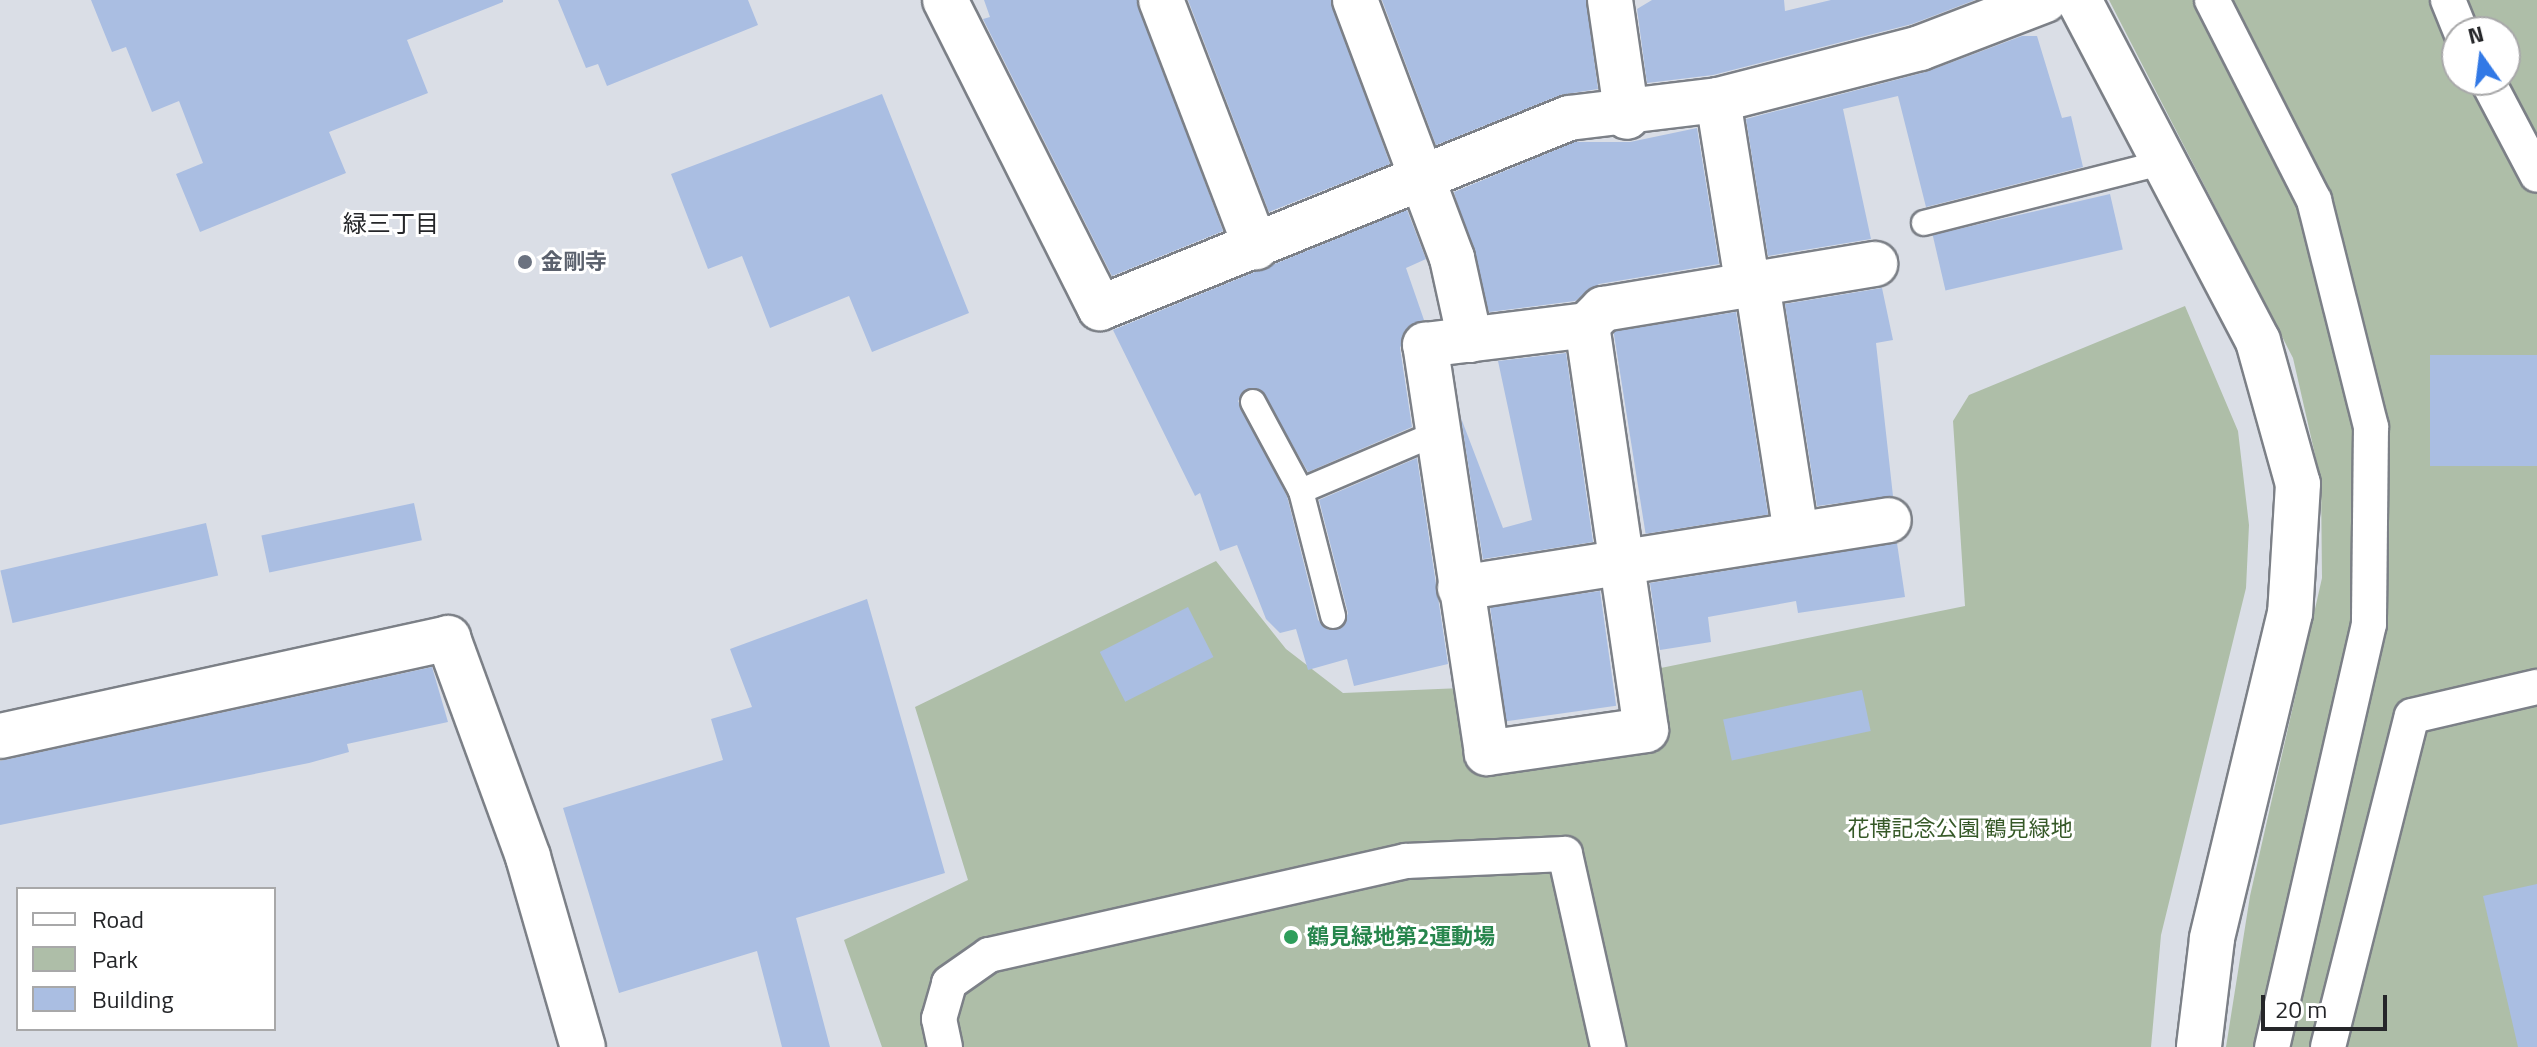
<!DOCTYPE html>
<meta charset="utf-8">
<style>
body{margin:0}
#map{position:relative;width:2537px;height:1047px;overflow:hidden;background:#dadee6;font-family:"Titillium Web","Noto Sans JP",sans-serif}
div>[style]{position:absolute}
.green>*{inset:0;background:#aebea8}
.building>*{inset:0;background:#aabee2;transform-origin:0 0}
.roads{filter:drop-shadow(2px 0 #7c8087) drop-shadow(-2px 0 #7c8087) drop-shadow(0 2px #7c8087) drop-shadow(0 -2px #7c8087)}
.service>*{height:24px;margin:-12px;padding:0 12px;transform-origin:12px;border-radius:12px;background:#fff}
.pedestrian>*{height:34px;margin:-17px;padding:0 17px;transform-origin:17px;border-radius:17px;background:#fff}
.minor>*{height:44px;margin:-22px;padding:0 22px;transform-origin:22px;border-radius:22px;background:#fff}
.tertiary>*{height:44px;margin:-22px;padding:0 22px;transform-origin:22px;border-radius:22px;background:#fff}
.dots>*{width:22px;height:22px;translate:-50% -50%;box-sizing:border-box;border:4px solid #fff;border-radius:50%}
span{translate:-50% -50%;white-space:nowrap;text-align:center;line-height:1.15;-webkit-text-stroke:6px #fff;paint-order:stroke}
.worship-label{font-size:22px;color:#5b616d;font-weight:700}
.left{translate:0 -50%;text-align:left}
.park-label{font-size:22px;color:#365928}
.leisure-label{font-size:22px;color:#27864d;font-weight:700}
.neighbourhood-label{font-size:24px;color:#252629}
.legend{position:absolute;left:16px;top:887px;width:260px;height:144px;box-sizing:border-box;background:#fff;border:2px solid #a8a8a9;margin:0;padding:10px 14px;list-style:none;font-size:24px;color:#252629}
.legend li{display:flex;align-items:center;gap:16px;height:40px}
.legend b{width:40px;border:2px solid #a8a8a9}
.north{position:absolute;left:2441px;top:16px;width:80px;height:80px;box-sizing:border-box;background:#fff;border:2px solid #a8a8a9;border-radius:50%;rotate:346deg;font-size:22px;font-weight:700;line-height:32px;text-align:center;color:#252629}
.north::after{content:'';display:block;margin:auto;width:28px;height:36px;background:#3279e6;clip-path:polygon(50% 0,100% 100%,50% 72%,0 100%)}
.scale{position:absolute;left:2261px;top:995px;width:126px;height:36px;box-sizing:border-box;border:4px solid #252629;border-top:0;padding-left:10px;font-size:24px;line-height:28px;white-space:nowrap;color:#252629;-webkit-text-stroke:6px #fff;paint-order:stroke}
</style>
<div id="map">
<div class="green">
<div style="clip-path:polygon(evenodd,2109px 0,2537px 0,2537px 1047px,2226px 1047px,2250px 896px,2322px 578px,2321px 481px,2293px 358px,2109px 0,2457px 32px,2505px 32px,2505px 80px,2457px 80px,2457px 32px)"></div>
<div style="clip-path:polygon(2185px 306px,2238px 431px,2249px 525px,2246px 588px,2161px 935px,2151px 1047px,882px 1047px,844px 940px,968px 880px,915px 707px,1216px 561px,1286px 649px,1343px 693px,1462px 688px,1476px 765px,1658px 739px,1651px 670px,1965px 606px,1953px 421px,1969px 395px)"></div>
</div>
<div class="building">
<div style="clip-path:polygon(91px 0,503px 0,503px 2px,407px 40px,428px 93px,329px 132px,346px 173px,200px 232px,176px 174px,203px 163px,179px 101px,152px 112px,126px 47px,112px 52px)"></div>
<div style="clip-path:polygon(558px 0,748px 0,758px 25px,607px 86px,598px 64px,586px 68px)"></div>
<div style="clip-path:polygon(984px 0,1137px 0,1223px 231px,1112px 276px,983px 19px,990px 17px)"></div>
<div style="clip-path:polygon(1188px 0,1331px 0,1390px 164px,1269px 212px)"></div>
<div style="clip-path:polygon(1382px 0,1586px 0,1598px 89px,1560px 95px,1436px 145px)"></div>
<div style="clip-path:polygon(1652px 0,1784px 0,1785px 11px,1831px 0,1975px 0,1912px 24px,1713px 75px,1647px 83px,1637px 9px)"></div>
<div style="clip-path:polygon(2022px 36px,2037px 36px,2062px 118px,2071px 116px,2083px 167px,1926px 207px,1898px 96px,1843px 109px,1871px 239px,1768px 256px,1746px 119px,1926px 72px)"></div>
<div style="clip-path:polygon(882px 94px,969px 313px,872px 352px,849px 296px,770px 328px,742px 256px,708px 269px,671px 174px)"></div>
<div style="clip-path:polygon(1697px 128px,1719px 264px,1599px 284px,1575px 301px,1489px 312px,1454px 192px,1575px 142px,1630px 142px)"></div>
<div style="left:2110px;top:194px;width:57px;height:182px;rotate:77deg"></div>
<div style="clip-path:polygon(1407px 210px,1426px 259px,1406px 268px,1424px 320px,1409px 326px,1400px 348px,1412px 427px,1308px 472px,1261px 390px,1247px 389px,1238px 401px,1287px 496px,1318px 620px,1328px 630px,1343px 627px,1348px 613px,1319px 500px,1417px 458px,1448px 664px,1354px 686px,1347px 659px,1308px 670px,1296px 629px,1280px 633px,1266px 619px,1237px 545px,1220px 551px,1200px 493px,1195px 496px,1113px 330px)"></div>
<div style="clip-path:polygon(1882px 288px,1893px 340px,1876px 343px,1893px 496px,1817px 506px,1785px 304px)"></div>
<div style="left:1736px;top:312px;width:205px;height:124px;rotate:81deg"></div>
<div style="clip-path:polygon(1566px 353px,1593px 542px,1483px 559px,1461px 418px,1503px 528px,1532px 520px,1498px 361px)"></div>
<div style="left:2537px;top:355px;width:111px;height:107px;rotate:90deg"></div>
<div style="left:414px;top:503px;width:38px;height:156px;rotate:78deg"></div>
<div style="left:206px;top:523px;width:54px;height:211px;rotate:77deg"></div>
<div style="clip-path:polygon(1897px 543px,1905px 597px,1798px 613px,1796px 601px,1708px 617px,1711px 642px,1660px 650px,1650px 583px)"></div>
<div style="left:1600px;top:591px;width:116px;height:111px;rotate:82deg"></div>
<div style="clip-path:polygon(867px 599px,945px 873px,796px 918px,830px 1047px,782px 1047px,757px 951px,619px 993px,563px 808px,723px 760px,711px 719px,752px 707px,730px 649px)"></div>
<div style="left:1188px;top:607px;width:56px;height:99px;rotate:63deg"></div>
<div style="clip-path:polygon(432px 667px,448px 722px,347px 744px,349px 752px,309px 763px,0 825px,0 761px)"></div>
<div style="left:1862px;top:690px;width:42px;height:142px;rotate:78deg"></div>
<div style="clip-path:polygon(2537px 884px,2537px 1047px,2518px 1047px,2483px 896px)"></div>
</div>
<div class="roads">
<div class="service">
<div style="left:1924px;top:223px;width:249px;rotate:-14.2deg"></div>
<div style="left:1253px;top:402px;width:101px;rotate:61.7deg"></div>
<div style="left:1301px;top:491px;width:129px;rotate:75.6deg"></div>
<div style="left:1301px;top:491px;width:150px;rotate:-23.1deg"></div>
</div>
<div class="pedestrian">
<div style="left:2212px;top:0;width:225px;rotate:63deg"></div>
<div style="left:2314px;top:200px;width:234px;rotate:75.9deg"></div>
<div style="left:2371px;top:427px;width:197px;rotate:90.6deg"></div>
<div style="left:2369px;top:624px;width:434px;rotate:102.9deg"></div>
<div style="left:2448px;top:0;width:35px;rotate:68deg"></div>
<div style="left:2487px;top:80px;width:107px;rotate:62.2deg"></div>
<div style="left:945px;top:1047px;width:29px;rotate:-102deg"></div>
<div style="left:939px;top:1019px;width:37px;rotate:-74deg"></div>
<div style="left:949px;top:983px;width:49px;rotate:-35deg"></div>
<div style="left:989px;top:955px;width:427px;rotate:-12.7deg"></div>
<div style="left:1406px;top:861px;width:159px;rotate:-2.5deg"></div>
<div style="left:1565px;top:854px;width:198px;rotate:77.4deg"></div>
<div style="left:2328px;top:1047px;width:341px;rotate:-75.8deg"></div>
<div style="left:2412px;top:716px;width:128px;rotate:-13.1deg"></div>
</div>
<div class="minor">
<div style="left:945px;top:0;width:345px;rotate:63.3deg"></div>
<div style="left:1100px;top:308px;width:506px;rotate:-22.05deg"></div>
<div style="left:1569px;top:118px;width:150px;rotate:-6.9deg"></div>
<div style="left:1718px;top:100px;width:209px;rotate:-14.4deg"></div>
<div style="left:1920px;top:48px;width:134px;rotate:-21deg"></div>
<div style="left:1161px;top:0;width:265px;rotate:69deg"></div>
<div style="left:1355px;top:0;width:276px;rotate:69.4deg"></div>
<div style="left:1452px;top:258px;width:84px;rotate:77.6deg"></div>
<div style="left:1610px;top:0;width:118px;rotate:81.7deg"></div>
<div style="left:1718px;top:100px;width:171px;rotate:80.9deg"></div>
<div style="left:1745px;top:269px;width:19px;rotate:51deg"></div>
<div style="left:1757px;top:284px;width:253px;rotate:81.1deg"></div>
<div style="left:1587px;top:325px;width:409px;rotate:81.7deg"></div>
<div style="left:1646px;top:730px;width:161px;rotate:171.8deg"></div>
<div style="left:1487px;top:753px;width:413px;rotate:-98.6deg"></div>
<div style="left:1425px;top:345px;width:163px;rotate:-7deg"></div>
<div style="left:1587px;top:325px;width:23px;rotate:-45deg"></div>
<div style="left:1603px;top:309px;width:276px;rotate:-9.4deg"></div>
<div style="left:1460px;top:588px;width:434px;rotate:-9deg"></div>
<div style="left:0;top:736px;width:459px;rotate:-12.3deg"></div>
<div style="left:448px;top:638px;width:233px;rotate:69.9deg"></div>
<div style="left:528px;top:857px;width:198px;rotate:73.9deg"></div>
</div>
<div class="tertiary">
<div style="left:2079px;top:0;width:385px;rotate:62.3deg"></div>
<div style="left:2258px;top:341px;width:148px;rotate:74.4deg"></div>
<div style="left:2298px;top:484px;width:129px;rotate:93.5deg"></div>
<div style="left:2290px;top:613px;width:335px;rotate:103.5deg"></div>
<div style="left:2212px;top:939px;width:109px;rotate:96.9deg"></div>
</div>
</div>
<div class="dots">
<div style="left:525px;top:262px;background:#6b7280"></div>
<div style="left:1291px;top:937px;background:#2e9e5b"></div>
</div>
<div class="worship-label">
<span class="left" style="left:541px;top:262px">金剛寺</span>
</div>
<div class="park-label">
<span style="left:1960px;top:829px">花博記念公園 鶴見緑地</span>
</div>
<div class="leisure-label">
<span class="left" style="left:1307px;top:937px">鶴見緑地第2運動場</span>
</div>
<div class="neighbourhood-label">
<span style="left:391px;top:224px">緑三丁目</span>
</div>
<ul class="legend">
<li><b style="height:10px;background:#fff"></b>Road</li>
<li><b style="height:22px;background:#aebea8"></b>Park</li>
<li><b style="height:22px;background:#aabee2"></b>Building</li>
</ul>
<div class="north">N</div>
<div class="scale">20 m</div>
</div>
